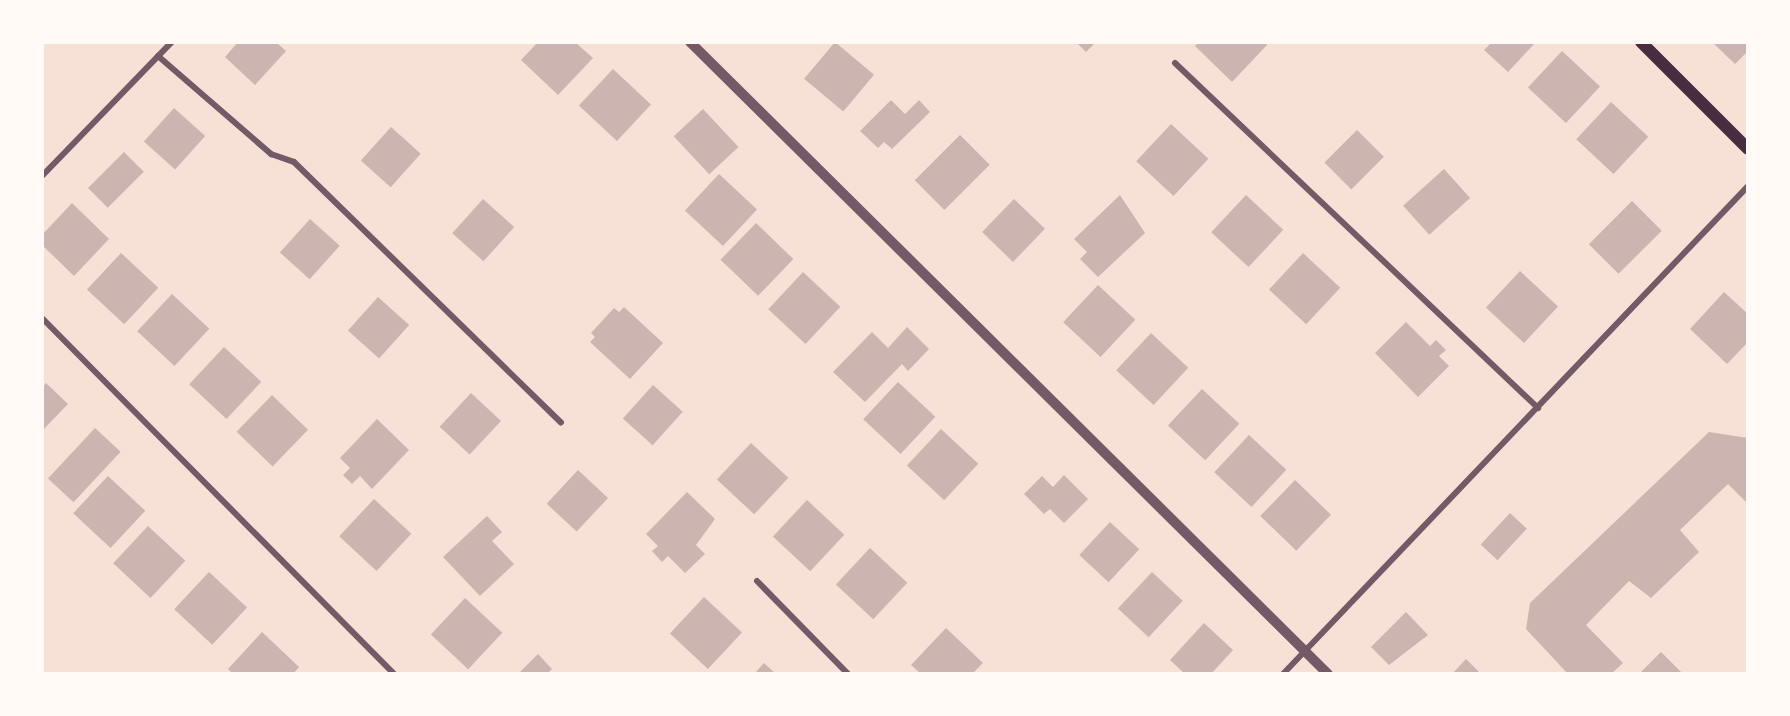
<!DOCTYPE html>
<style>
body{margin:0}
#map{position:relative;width:1790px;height:716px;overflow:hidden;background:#f7e1d7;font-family:Helvetica,sans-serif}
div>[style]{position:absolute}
.building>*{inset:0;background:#ccb4b1;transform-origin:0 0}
.minor>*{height:6px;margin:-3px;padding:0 3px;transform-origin:3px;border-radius:3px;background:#755966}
.tertiary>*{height:10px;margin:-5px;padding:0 5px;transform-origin:5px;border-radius:5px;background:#755966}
.secondary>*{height:12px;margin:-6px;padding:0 6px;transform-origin:6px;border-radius:6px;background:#4a2c40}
span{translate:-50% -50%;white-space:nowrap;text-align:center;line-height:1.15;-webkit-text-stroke:6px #fffaf5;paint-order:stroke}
.frame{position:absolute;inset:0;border:44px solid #fffaf5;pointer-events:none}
</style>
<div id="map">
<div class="building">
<div style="clip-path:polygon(238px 42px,276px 42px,286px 51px,255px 85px,225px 57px)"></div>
<div style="clip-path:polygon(538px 42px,575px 42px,593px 58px,558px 95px,521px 60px)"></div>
<div style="left:835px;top:42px;width:51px;height:48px;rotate:40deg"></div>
<div style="clip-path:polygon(1076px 42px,1096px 42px,1086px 52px)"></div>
<div style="clip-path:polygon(1199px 42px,1264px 42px,1267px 45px,1232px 82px,1195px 46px)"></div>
<div style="clip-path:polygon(1492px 42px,1536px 42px,1508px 72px,1484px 50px)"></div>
<div style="clip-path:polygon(1712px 42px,1748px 42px,1748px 51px,1735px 64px)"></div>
<div style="left:1562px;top:51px;width:52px;height:50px;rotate:43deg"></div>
<div style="left:613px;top:69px;width:52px;height:50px;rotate:43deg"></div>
<div style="clip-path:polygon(891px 100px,905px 114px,919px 100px,930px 112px,892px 149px,884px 142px,878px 148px,860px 131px)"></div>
<div style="left:1611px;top:102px;width:51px;height:51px;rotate:43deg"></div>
<div style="left:174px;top:108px;width:42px;height:45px;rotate:42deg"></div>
<div style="left:703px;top:109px;width:52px;height:40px;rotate:47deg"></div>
<div style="left:1171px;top:124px;width:51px;height:51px;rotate:43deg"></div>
<div style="left:391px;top:127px;width:40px;height:45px;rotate:42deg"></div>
<div style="left:1357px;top:130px;width:38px;height:46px;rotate:45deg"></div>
<div style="left:960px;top:135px;width:42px;height:64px;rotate:45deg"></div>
<div style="left:124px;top:152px;width:28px;height:51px;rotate:45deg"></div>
<div style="left:1444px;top:169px;width:39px;height:55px;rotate:48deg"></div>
<div style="left:719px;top:174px;width:52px;height:50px;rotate:43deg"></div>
<div style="clip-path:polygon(1120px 195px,1145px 233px,1098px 277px,1080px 259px,1087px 252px,1074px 239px)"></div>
<div style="left:1246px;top:195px;width:51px;height:51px;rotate:43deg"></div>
<div style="left:483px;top:199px;width:42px;height:46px;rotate:42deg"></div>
<div style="left:1014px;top:199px;width:43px;height:46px;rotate:44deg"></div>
<div style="left:1632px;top:201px;width:42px;height:61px;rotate:45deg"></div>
<div style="clip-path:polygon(72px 203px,109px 239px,74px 276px,42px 245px,42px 235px)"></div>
<div style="left:310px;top:219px;width:40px;height:45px;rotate:42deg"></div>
<div style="left:756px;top:223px;width:52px;height:51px;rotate:44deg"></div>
<div style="left:121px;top:253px;width:51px;height:50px;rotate:43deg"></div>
<div style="left:1303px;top:253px;width:51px;height:50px;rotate:43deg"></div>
<div style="left:1520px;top:271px;width:52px;height:50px;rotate:43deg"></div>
<div style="left:803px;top:272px;width:51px;height:51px;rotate:43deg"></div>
<div style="left:1098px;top:285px;width:51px;height:51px;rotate:43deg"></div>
<div style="clip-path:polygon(1724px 292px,1748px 314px,1748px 342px,1727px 364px,1690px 329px)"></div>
<div style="left:172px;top:294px;width:51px;height:51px;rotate:43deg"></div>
<div style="left:378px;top:297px;width:42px;height:45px;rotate:42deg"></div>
<div style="clip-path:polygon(624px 307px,663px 343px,630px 379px,590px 342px,595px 337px,591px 333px,614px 308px,619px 312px)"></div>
<div style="clip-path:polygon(1406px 322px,1430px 346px,1436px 340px,1446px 350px,1439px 356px,1449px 366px,1418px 397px,1375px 353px)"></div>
<div style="clip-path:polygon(907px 327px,929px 349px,908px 371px,902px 364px,865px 402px,833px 372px,872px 332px,888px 348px)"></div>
<div style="left:1151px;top:333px;width:51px;height:51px;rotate:43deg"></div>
<div style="left:224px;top:347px;width:51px;height:51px;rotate:43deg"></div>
<div style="left:898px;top:382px;width:51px;height:51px;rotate:43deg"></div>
<div style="clip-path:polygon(46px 383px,68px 404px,42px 431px,42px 388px)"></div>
<div style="left:653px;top:385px;width:40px;height:45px;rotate:42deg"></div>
<div style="left:1202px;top:389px;width:51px;height:50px;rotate:43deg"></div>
<div style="left:471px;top:393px;width:41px;height:46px;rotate:43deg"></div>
<div style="left:272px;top:395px;width:50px;height:51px;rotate:44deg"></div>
<div style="clip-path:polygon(377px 419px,409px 450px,372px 489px,360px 476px,352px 484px,343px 475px,350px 468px,340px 458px)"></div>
<div style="left:95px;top:428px;width:35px;height:69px;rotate:43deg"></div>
<div style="left:941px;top:429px;width:51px;height:50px;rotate:43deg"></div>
<div style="clip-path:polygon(1709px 432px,1748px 438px,1748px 504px,1728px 484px,1680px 530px,1699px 552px,1651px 598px,1629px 581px,1586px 625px,1623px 663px,1611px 674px,1568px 674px,1526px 629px,1530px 603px)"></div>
<div style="left:1249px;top:435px;width:51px;height:51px;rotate:43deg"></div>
<div style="left:751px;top:443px;width:51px;height:50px;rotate:43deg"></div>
<div style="left:578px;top:470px;width:41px;height:46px;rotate:43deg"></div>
<div style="clip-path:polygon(1064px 475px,1088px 499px,1064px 523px,1050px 509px,1044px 514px,1024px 494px,1042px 476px,1053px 487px)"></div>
<div style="left:108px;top:476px;width:51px;height:51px;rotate:43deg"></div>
<div style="left:1295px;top:480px;width:50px;height:50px;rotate:44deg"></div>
<div style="clip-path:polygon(687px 492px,715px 519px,696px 545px,705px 554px,685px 573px,668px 556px,662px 562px,652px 551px,658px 546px,646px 534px)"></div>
<div style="left:374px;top:499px;width:51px;height:51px;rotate:43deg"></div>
<div style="left:807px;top:500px;width:51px;height:50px;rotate:43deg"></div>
<div style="left:1510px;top:513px;width:23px;height:43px;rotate:43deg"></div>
<div style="clip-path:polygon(487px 516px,502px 532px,492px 541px,514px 564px,480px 596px,443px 557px)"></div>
<div style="left:1110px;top:522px;width:40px;height:45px;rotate:43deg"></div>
<div style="left:148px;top:526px;width:51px;height:51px;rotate:43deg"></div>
<div style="left:870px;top:548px;width:51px;height:50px;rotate:43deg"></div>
<div style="left:209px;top:572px;width:52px;height:51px;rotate:43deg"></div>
<div style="left:1152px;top:572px;width:42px;height:50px;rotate:43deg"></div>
<div style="left:704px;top:597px;width:52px;height:50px;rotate:43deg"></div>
<div style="left:465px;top:598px;width:51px;height:50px;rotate:43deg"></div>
<div style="clip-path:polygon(1406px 612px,1428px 635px,1389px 665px,1371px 647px)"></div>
<div style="clip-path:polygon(1204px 623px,1233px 650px,1211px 674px,1185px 674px,1170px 660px)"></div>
<div style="clip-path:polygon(946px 628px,983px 663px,972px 674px,921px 674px,911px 665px)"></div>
<div style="clip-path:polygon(262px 632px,299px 667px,293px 674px,233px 674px,228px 669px)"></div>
<div style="clip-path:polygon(1661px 652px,1683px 674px,1639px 674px)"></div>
<div style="clip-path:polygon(538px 654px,552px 669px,547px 674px,518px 674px)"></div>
<div style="clip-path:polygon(1466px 659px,1481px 674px,1452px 674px)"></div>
<div style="clip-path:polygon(764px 663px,776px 674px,754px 674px)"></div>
</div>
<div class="minor">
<div style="left:158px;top:56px;width:150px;rotate:40.9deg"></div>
<div style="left:271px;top:154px;width:24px;rotate:19deg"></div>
<div style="left:294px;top:162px;width:373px;rotate:44.3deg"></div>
<div style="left:1175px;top:63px;width:501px;rotate:43.54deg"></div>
<div style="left:42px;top:176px;width:187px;rotate:-45.9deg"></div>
<div style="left:42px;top:318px;width:501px;rotate:45.32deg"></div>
<div style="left:757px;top:581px;width:130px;rotate:45.6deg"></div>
<div style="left:1283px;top:674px;width:674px;rotate:-46.38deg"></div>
</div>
<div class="tertiary">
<div style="left:690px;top:42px;width:898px;rotate:44.73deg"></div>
</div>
<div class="secondary">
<div style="left:1641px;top:42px;width:151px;rotate:45deg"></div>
</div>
<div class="frame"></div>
</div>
